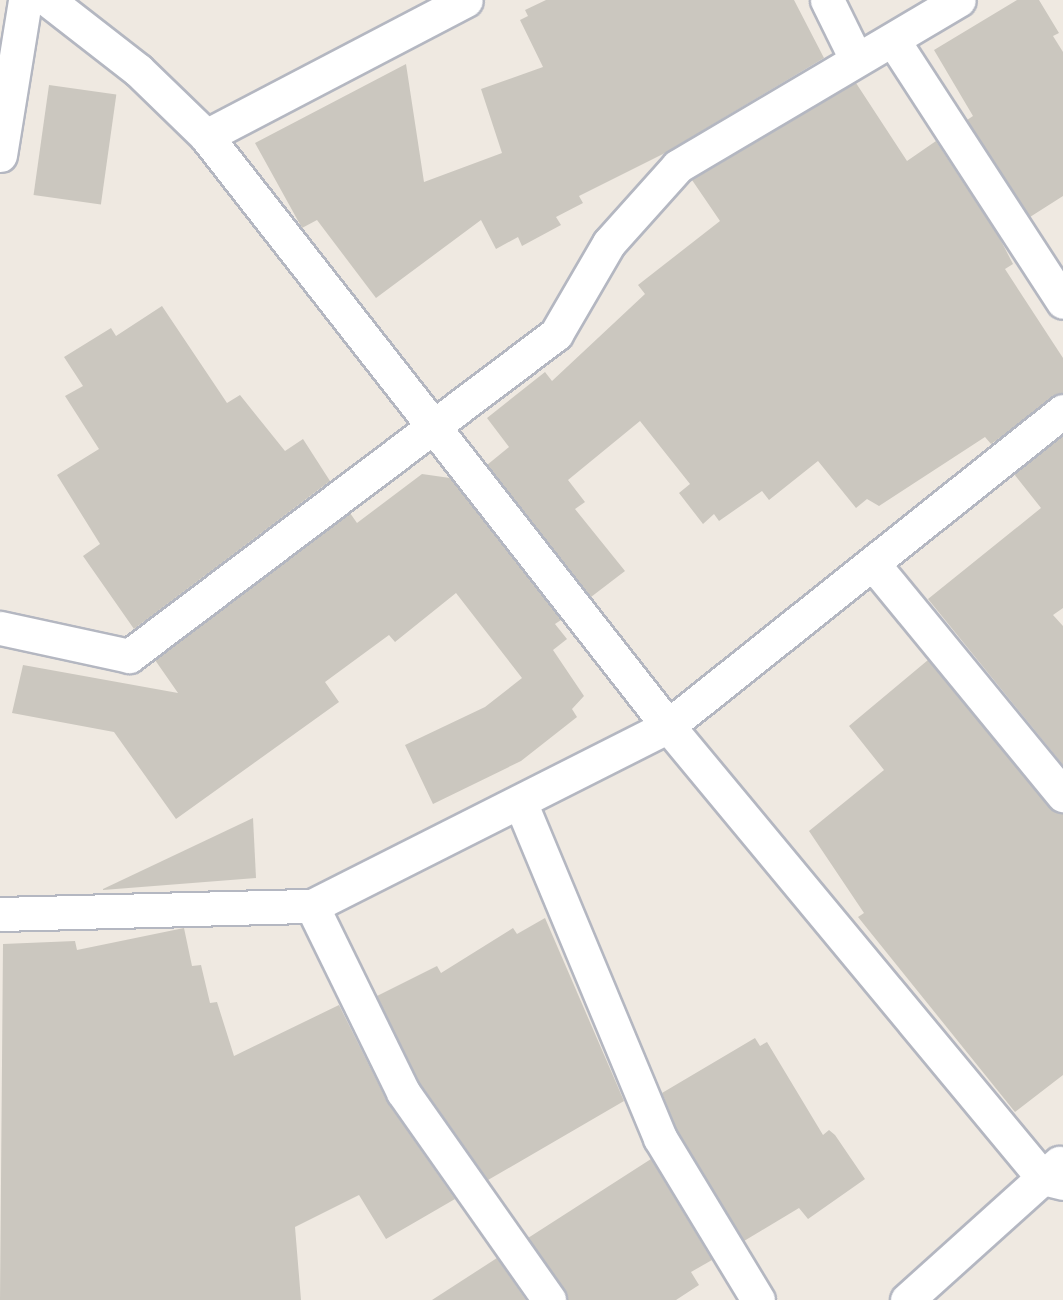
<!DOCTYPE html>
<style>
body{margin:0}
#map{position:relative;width:1063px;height:1300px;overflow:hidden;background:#efe9e1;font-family:Cabin,sans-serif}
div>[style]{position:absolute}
.building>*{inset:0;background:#cbc7bf;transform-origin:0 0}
.roads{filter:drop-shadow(2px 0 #b4b7c1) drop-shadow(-2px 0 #b4b7c1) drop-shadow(0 2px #b4b7c1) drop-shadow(0 -2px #b4b7c1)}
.minor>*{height:33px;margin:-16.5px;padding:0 16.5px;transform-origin:16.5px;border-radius:16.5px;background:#fff}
.tertiary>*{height:33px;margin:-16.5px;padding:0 16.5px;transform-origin:16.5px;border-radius:16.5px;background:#fff}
span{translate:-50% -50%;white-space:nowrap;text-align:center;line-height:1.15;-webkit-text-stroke:4.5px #fff;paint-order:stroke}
</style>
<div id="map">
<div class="building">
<div style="clip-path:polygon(546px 0,794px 0,824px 58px,665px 153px,579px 196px,583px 203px,556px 217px,561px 225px,522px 246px,518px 237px,496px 249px,481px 220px,376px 298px,317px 220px,302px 228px,255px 143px,406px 64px,424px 182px,502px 153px,481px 89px,543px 67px,520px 20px,528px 16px,525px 10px)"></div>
<div style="clip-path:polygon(1017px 0,1039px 0,1059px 33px,1053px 36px,1063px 52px,1063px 196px,1030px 217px,967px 120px,973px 116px,934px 50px)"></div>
<div style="clip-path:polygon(856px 83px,907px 161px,936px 141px,999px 237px,1013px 264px,1005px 269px,1063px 358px,1063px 393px,991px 444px,985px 437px,879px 506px,867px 499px,856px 508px,818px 461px,769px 500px,762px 491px,719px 521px,714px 514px,703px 524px,679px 493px,690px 484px,640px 421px,568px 480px,585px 502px,575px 509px,625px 571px,591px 597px,487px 465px,509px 447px,487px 418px,545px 372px,552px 381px,645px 294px,638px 285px,720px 221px,692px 180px)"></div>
<div style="left:49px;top:85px;width:68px;height:111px;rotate:8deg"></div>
<div style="clip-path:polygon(162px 306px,227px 403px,240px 395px,285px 451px,303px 439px,330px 481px,134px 629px,83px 556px,100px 544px,57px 475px,99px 449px,65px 396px,83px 386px,64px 357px,111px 328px,116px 336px)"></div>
<div style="clip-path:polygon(1063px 435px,1063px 608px,1053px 615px,1063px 626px,1063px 765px,928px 599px,1041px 508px,1014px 474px)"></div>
<div style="clip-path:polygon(422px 474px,450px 478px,561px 620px,555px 624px,567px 639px,553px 650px,584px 696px,572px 709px,577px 717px,521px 761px,433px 804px,405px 745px,485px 707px,522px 678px,456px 593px,395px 642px,389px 635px,325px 682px,339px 702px,176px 819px,114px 732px,12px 713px,23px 665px,178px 693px,155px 660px,350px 513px,357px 523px)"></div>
<div style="clip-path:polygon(928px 660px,1049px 807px,1063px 813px,1063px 1075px,1015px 1112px,858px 917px,864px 913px,809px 831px,884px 770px,849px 726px)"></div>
<div style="clip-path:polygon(253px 818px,256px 878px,103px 890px,103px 889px)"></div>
<div style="clip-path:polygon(545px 918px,624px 1101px,488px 1180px,419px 1082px,377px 996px,437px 966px,441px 973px,513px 928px,517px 934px)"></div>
<div style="clip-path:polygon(184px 928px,192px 966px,201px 965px,210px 1003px,217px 1002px,234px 1056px,339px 1005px,388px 1103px,455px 1199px,386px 1239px,359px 1195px,295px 1227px,301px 1300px,0 1300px,3px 944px,75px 941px,77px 950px)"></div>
<div style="clip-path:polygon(755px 1038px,760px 1046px,767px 1042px,823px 1135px,829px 1130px,835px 1135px,865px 1179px,808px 1219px,799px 1208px,744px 1241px,677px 1130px,662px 1093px)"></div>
<div style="clip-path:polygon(651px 1159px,712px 1260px,691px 1272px,699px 1285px,676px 1300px,567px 1300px,528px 1238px)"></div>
<div style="clip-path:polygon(497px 1258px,526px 1300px,432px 1300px)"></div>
</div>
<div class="roads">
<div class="minor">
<div style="left:48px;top:0;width:114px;rotate:37.9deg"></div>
<div style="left:138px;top:70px;width:95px;rotate:44.1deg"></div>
<div style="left:206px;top:136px;width:749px;rotate:51.94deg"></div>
<div style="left:668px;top:726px;width:587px;rotate:50.32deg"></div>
<div style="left:1043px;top:1178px;width:21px;rotate:14deg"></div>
<div style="left:827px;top:0;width:66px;rotate:63.8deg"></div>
<div style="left:893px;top:40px;width:312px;rotate:57deg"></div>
<div style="left:206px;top:136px;width:293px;rotate:-27.6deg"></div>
<div style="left:874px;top:565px;width:298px;rotate:50.6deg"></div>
<div style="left:0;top:628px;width:132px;rotate:12.2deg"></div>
<div style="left:129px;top:656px;width:535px;rotate:-37.02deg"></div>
<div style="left:556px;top:334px;width:105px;rotate:-59.8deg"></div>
<div style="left:609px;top:243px;width:103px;rotate:-48.1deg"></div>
<div style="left:678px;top:166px;width:326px;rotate:-30.6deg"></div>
<div style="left:521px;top:804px;width:362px;rotate:67.4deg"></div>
<div style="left:660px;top:1138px;width:189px;rotate:58.8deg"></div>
<div style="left:312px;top:906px;width:207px;rotate:63.9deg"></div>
<div style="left:403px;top:1092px;width:254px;rotate:54.9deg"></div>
<div style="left:0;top:914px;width:312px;rotate:-1.5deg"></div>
<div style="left:312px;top:906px;width:399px;rotate:-26.8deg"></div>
<div style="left:668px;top:726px;width:505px;rotate:-38.57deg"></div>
<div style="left:907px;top:1300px;width:205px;rotate:-42deg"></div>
</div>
<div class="tertiary">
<div style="left:0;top:155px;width:157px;rotate:-80.8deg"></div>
</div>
</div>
</div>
